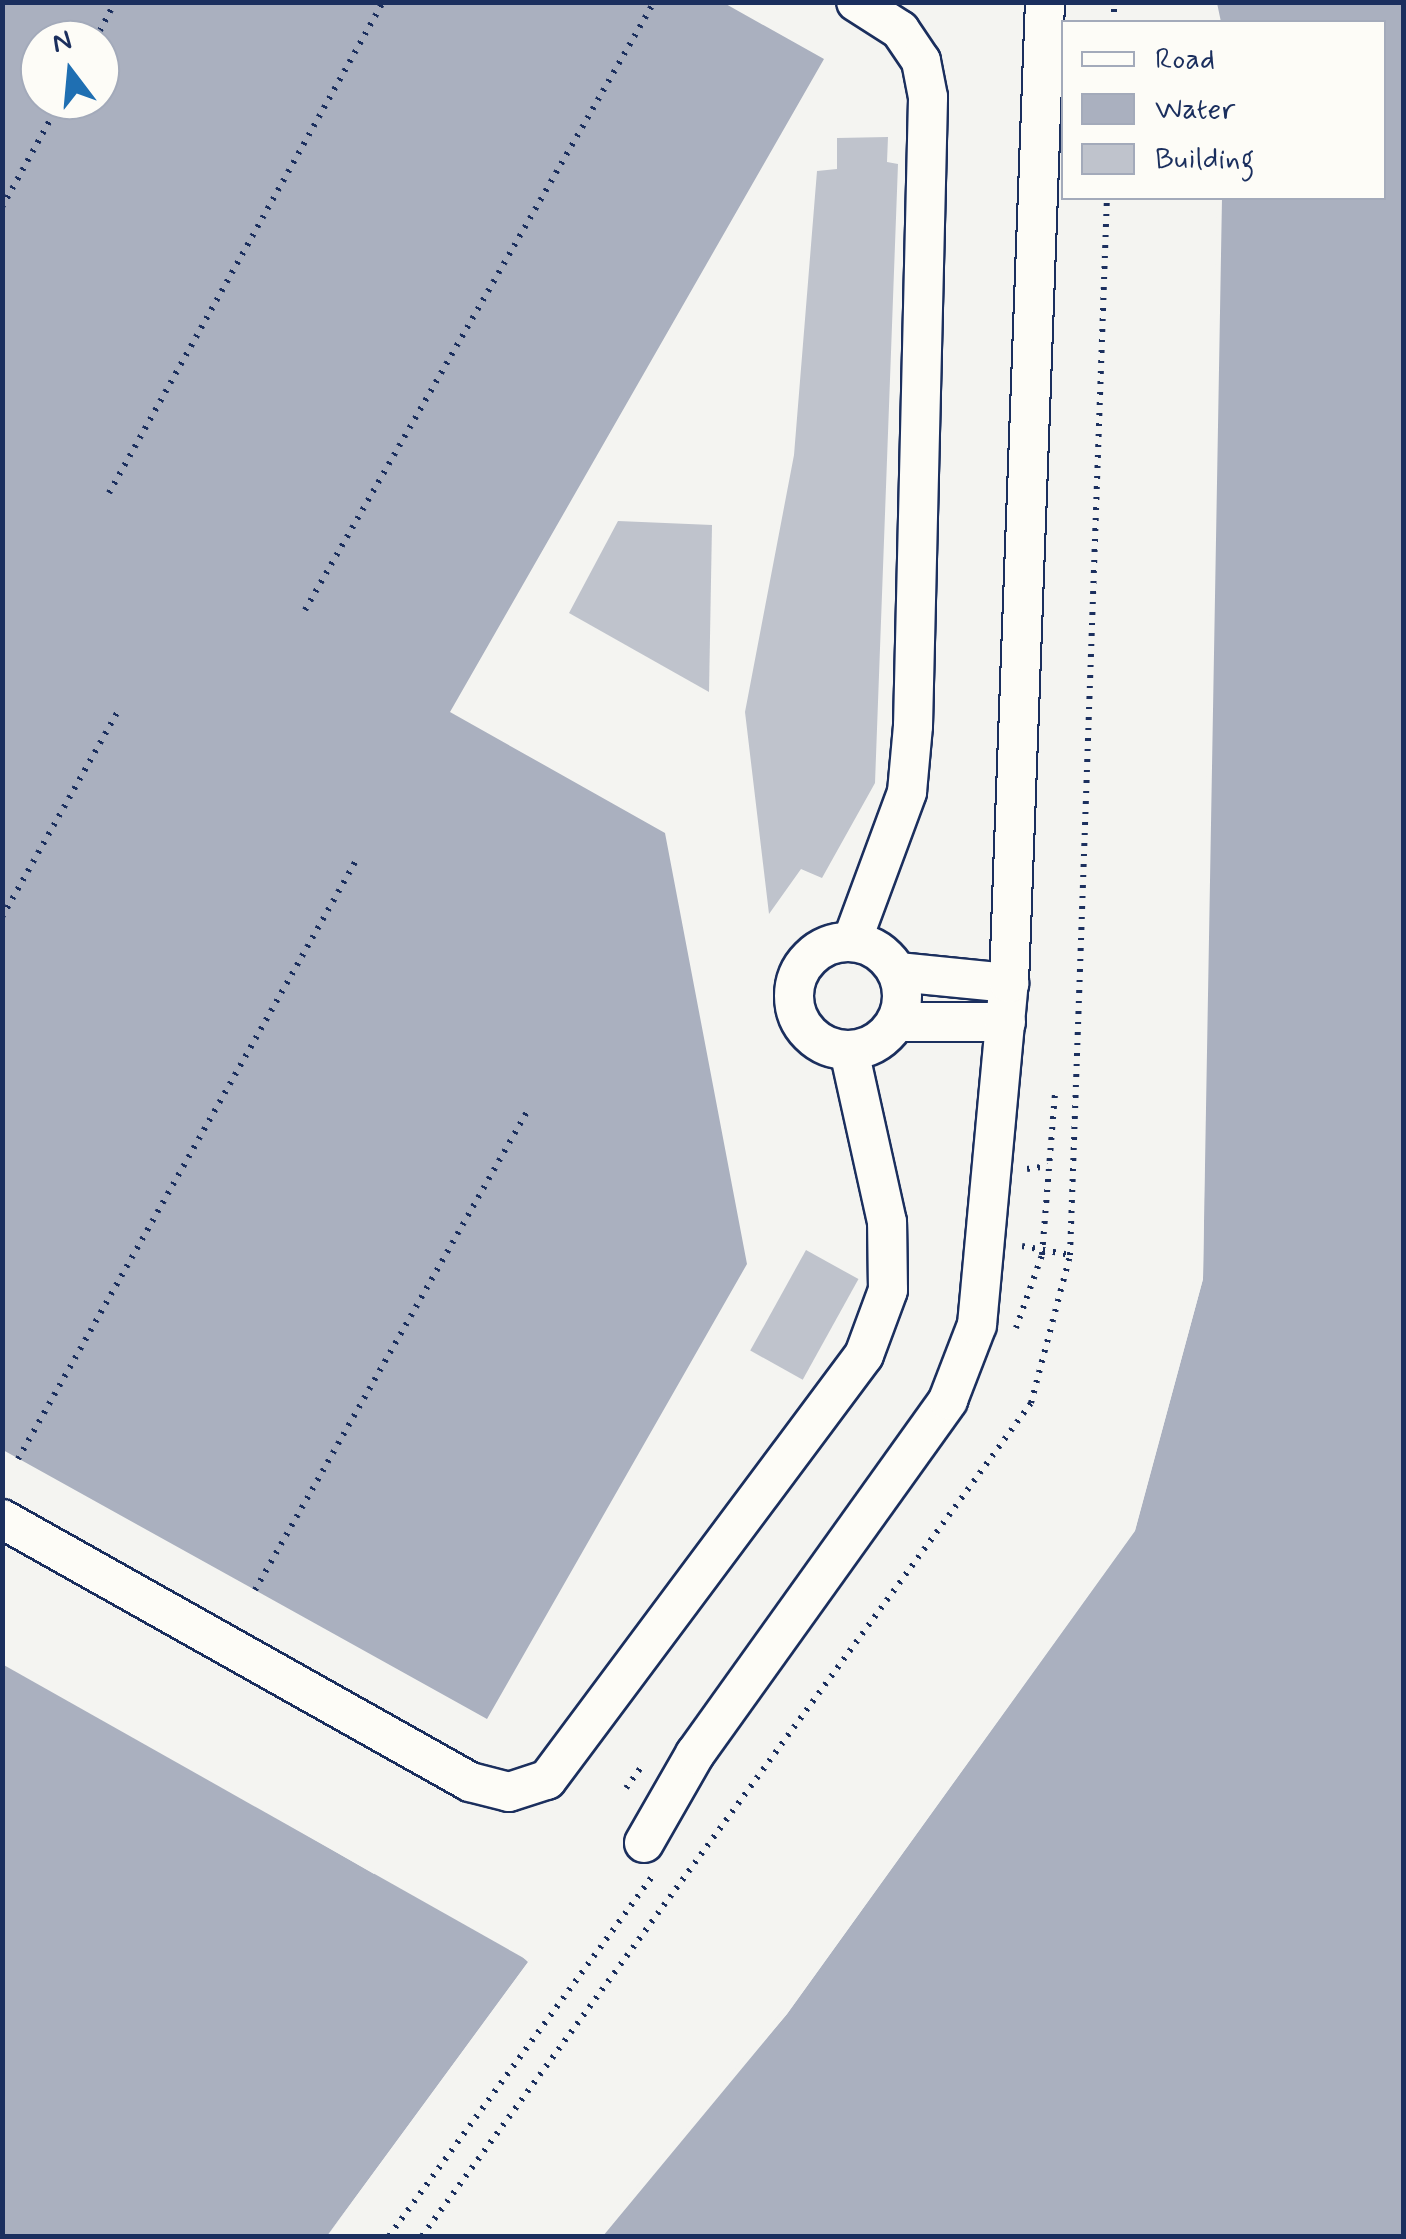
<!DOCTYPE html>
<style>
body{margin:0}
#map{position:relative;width:1406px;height:2239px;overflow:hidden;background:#f4f4f1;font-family:Mynerve,sans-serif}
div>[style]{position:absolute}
.water>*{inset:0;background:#aab0bf}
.pier>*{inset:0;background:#f4f4f1}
.building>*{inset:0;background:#bfc3cc;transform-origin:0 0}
.path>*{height:6px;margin-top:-3px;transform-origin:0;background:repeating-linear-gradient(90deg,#1b2f5e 0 2.5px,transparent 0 10.5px)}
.roads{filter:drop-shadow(2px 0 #1b2f5e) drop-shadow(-2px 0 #1b2f5e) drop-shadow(0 2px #1b2f5e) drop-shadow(0 -2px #1b2f5e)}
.minor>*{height:38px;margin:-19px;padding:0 19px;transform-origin:19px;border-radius:19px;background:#fdfcf7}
.minor>.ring{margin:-19px;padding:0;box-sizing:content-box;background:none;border:38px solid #fdfcf7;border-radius:50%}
span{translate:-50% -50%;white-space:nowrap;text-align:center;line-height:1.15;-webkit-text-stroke:9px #fdfcf7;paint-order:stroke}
.frame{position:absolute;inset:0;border:5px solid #1b2f5e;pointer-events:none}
.legend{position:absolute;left:1061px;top:20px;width:325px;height:180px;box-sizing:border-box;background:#fdfcf7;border:2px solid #a3aaba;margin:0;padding:12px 18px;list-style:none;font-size:30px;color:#1b2f5e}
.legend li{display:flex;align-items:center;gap:20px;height:50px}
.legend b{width:50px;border:2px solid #a3aaba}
.north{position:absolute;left:20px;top:20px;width:100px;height:100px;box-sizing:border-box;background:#fdfcf7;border:2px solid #a3aaba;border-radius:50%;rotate:344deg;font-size:28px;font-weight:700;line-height:40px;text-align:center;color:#1b2f5e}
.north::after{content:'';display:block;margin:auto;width:35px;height:45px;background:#1f6fb2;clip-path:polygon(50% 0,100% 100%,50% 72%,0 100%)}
</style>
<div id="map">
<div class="water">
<div style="clip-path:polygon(evenodd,3px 2px,724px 3px,824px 59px,450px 712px,665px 833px,747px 1264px,487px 1719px,3px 1450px,3px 2px,40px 40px,100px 40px,100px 100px,40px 100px,40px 40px)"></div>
<div style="clip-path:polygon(1217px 3px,1403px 3px,1403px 2236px,603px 2236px,787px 2014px,1135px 1530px,1203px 1279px,1222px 198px,1384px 198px,1384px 22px,1221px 22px)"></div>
<div style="clip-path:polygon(2px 1664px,529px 1961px,327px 2236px,3px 2236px)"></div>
</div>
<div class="pier">
<div style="clip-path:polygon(1217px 198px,1203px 1279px,1135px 1531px,787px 2014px,598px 2236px,783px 2011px,1130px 1528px,1198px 1279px)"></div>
<div style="clip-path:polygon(2px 1659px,5px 1660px,377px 1870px,374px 1874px)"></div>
<div style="clip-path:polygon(508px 1944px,533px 1964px,327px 2236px,528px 1962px)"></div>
</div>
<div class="building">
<div style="clip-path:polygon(888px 137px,887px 162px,898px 164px,875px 783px,822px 878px,801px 869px,769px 914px,745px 712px,794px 455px,817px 171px,837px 169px,837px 138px)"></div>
<div style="clip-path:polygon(618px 521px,712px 525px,709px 692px,569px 613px)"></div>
<div style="left:806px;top:1250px;width:60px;height:115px;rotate:29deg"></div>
</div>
<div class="path">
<div style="left:1114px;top:22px;width:20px;rotate:-90deg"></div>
<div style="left:95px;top:40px;width:43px;rotate:-62.2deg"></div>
<div style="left:2px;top:207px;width:122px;rotate:-61.1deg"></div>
<div style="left:109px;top:493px;width:562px;rotate:-60.84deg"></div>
<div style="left:305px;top:610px;width:701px;rotate:-60.14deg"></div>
<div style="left:2px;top:917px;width:236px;rotate:-60.6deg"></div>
<div style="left:1027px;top:1169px;width:21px;rotate:-8deg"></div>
<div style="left:1022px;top:1246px;width:49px;rotate:10.6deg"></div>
<div style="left:1016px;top:1328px;width:77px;rotate:-70.4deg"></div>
<div style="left:1042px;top:1255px;width:161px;rotate:-85.4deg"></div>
<div style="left:18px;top:1459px;width:691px;rotate:-60.54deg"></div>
<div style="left:255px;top:1590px;width:554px;rotate:-60.38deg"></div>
<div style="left:626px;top:1788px;width:29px;rotate:-54deg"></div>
<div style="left:389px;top:2236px;width:444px;rotate:-53.8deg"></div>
<div style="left:422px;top:2236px;width:1032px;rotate:-53.83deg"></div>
<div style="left:1031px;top:1403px;width:153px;rotate:-75.2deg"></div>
<div style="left:1070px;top:1255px;width:1058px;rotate:-88deg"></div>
</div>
<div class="roads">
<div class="minor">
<div style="left:852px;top:941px;width:159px;rotate:-69.7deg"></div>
<div style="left:907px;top:792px;width:66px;rotate:-84.8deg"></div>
<div style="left:913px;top:726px;width:629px;rotate:-88.63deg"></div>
<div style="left:928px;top:97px;width:37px;rotate:-101deg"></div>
<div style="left:921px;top:61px;width:37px;rotate:-124deg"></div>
<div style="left:900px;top:30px;width:52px;rotate:-147.5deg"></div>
<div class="ring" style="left:794px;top:942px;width:70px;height:70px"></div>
<div style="left:898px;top:972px;width:112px;rotate:5.7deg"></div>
<div style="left:897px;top:1022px;width:109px"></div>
<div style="left:2px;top:1519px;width:537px;rotate:29.33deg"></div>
<div style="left:470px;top:1782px;width:40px;rotate:14.4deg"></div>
<div style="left:509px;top:1792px;width:40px;rotate:-18deg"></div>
<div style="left:547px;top:1780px;width:530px;rotate:-53.28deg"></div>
<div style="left:864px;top:1355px;width:69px;rotate:-69.7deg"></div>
<div style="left:888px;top:1290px;width:68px;rotate:-90.8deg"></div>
<div style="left:887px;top:1222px;width:176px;rotate:-102.5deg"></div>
<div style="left:644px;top:1843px;width:103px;rotate:-60.2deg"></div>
<div style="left:695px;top:1754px;width:435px;rotate:-54.4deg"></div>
<div style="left:948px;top:1400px;width:80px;rotate:-68.9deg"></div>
<div style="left:977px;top:1325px;width:343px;rotate:-84.7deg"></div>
<div style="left:1009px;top:983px;width:982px;rotate:-87.9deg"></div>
</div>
</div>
<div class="frame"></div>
<ul class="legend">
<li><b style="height:12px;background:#fdfcf7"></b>Road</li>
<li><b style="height:28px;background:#aab0bf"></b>Water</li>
<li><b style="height:28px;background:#bfc3cc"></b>Building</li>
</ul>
<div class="north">N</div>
</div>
